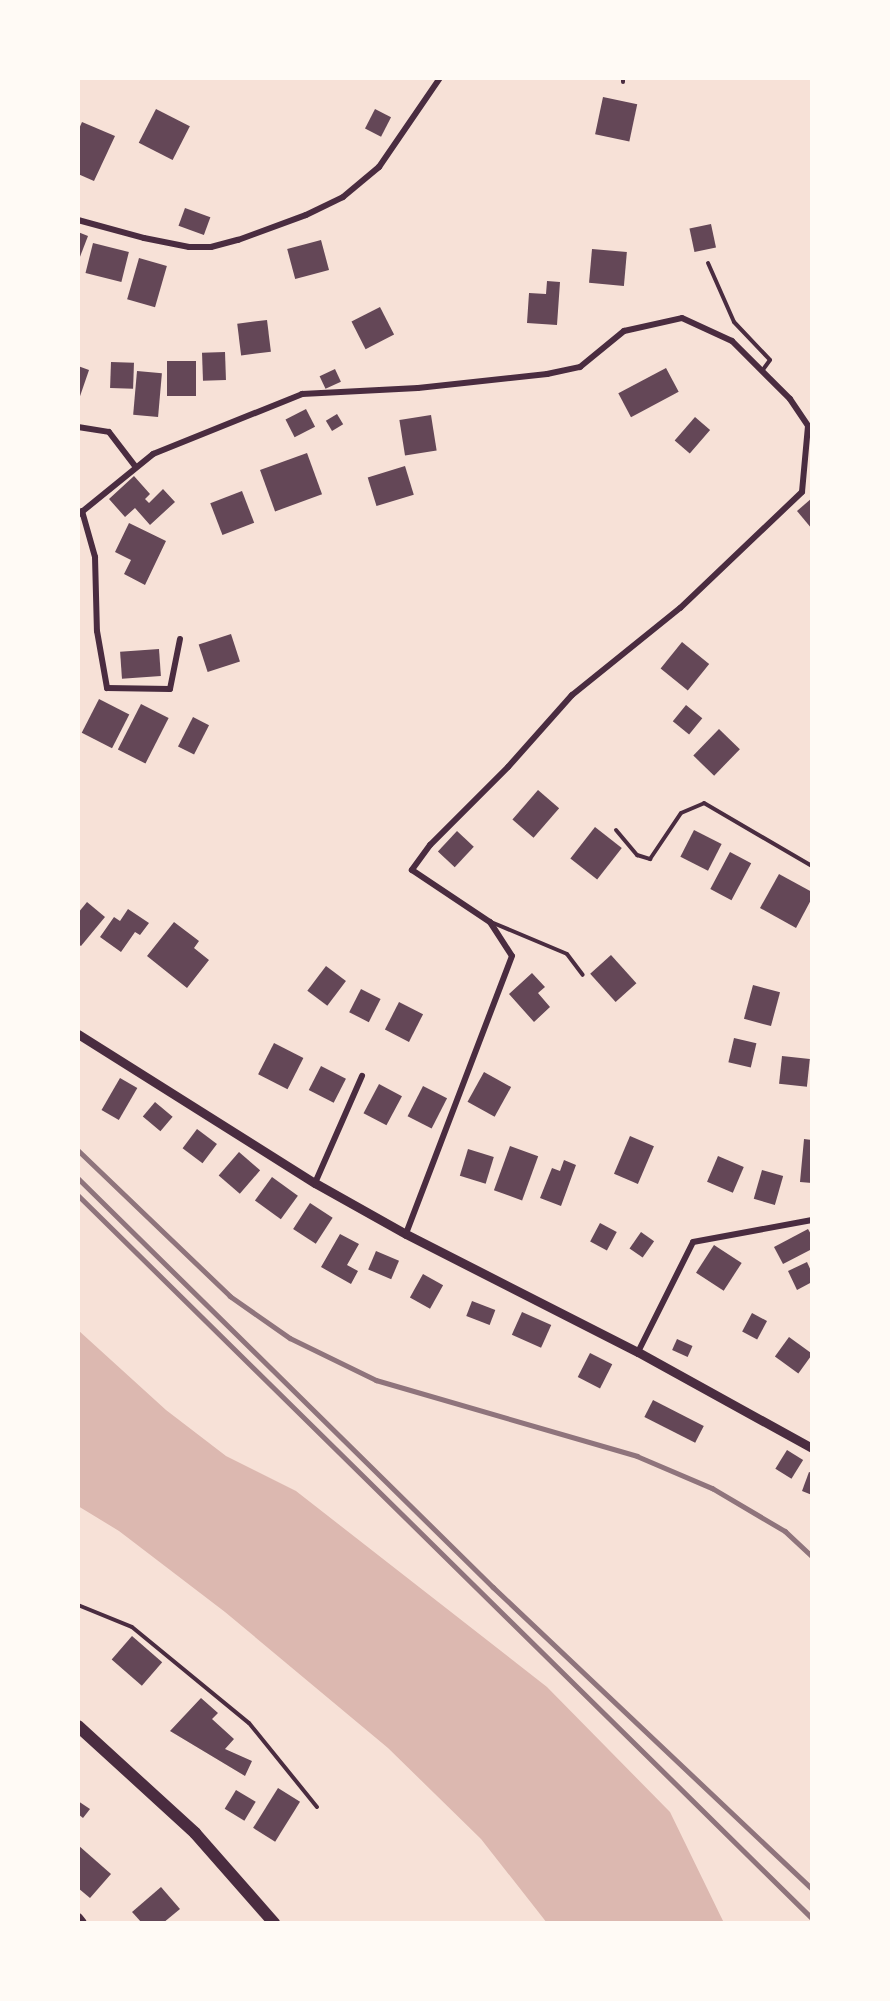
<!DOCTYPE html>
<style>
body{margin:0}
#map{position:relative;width:890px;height:2001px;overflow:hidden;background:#f7e1d7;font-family:Barlow,sans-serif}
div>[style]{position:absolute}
.water>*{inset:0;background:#dcb8b0}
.building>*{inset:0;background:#644757;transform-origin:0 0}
.service>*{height:4px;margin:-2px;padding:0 2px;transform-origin:2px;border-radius:2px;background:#4a2c40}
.minor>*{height:6px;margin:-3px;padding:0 3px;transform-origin:3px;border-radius:3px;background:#4a2c40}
.tertiary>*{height:9px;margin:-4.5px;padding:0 4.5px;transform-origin:4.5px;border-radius:4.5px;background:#4a2c40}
.secondary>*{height:10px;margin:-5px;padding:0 5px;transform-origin:5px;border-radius:5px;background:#4a2c40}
.primary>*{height:12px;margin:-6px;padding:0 6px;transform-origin:6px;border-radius:6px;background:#4a2c40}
.rail>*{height:4.5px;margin:-2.25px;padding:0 2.25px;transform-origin:2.25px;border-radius:2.25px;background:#8f747c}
span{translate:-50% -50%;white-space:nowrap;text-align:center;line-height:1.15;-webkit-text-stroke:4.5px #fffaf5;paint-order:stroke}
.frame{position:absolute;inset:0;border:80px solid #fffaf5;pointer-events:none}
</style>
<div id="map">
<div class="water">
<div style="clip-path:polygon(78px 1330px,166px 1410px,226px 1456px,296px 1491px,547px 1687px,670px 1812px,724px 1923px,547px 1923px,481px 1839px,388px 1748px,225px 1612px,119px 1531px,78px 1506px)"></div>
</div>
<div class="building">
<div style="left:603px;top:97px;width:35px;height:38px;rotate:12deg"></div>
<div style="left:156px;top:109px;width:38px;height:38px;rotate:27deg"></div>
<div style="left:375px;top:109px;width:18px;height:22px;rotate:27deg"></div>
<div style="clip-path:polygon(82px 122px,115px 136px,94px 181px,78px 174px,78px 131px)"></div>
<div style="left:185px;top:208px;width:27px;height:19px;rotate:20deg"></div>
<div style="left:711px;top:224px;width:24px;height:22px;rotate:78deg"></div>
<div style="clip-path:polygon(78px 232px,88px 236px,78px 262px)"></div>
<div style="left:321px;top:240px;width:31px;height:35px;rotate:75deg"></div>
<div style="left:93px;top:243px;width:37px;height:31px;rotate:14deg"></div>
<div style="left:592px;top:249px;width:35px;height:34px;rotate:5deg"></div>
<div style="left:139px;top:258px;width:29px;height:43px;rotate:16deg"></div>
<div style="clip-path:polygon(547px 281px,560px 282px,557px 325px,527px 323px,529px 293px,546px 294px)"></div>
<div style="left:380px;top:307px;width:31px;height:32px;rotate:63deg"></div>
<div style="left:267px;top:320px;width:32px;height:30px;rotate:83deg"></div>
<div style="left:225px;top:352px;width:28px;height:23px;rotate:88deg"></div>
<div style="left:167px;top:361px;width:29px;height:35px"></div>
<div style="left:111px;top:362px;width:23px;height:26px;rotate:2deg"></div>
<div style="clip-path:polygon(78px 366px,89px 370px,78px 402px)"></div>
<div style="left:666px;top:368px;width:27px;height:54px;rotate:62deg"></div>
<div style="left:335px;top:369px;width:14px;height:17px;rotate:65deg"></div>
<div style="left:137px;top:371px;width:25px;height:44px;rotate:5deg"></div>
<div style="left:306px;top:409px;width:20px;height:23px;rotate:63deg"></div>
<div style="left:337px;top:414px;width:12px;height:13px;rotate:59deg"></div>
<div style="left:431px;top:415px;width:36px;height:32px;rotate:81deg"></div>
<div style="left:695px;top:417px;width:20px;height:31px;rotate:41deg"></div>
<div style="left:307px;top:453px;width:44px;height:50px;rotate:70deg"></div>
<div style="left:405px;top:466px;width:30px;height:39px;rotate:73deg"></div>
<div style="clip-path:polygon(134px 476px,150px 494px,145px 499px,149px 503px,163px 489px,175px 502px,150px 525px,135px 508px,125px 517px,109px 499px)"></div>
<div style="left:242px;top:491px;width:34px;height:34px;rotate:69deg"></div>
<div style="clip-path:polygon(812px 498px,812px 529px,797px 511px)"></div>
<div style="clip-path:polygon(129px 523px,166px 541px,145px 585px,124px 574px,131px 560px,115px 552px)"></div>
<div style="left:231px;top:634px;width:29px;height:34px;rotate:72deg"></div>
<div style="left:682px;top:642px;width:35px;height:34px;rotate:39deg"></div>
<div style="left:159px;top:649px;width:27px;height:39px;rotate:86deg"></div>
<div style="left:99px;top:699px;width:34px;height:38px;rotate:27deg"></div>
<div style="left:141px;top:704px;width:31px;height:51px;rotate:27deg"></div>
<div style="left:686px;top:705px;width:21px;height:21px;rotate:39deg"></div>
<div style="left:193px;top:717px;width:18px;height:33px;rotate:27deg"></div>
<div style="left:719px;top:729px;width:29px;height:37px;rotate:44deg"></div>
<div style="left:538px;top:790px;width:28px;height:39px;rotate:41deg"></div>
<div style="left:595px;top:827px;width:34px;height:40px;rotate:38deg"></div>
<div style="left:694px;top:830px;width:31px;height:30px;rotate:27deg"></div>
<div style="left:457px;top:831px;width:23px;height:28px;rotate:43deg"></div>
<div style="left:730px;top:852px;width:24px;height:42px;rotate:28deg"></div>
<div style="clip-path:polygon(779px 874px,812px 892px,812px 898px,796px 928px,760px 908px)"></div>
<div style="clip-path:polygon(87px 902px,105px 917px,81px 946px,78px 944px,78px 913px)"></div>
<div style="clip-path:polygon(128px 909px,149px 923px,140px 935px,135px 932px,121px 952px,100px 937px,114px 917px,120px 921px)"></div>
<div style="clip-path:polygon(174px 922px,199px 941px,194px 948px,209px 960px,187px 988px,147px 956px)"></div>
<div style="left:611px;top:955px;width:38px;height:28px;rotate:48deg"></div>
<div style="left:326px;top:966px;width:25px;height:31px;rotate:37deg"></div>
<div style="clip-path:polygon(532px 973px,545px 987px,538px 993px,550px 1007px,534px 1022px,509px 994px)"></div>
<div style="left:753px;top:985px;width:28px;height:35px;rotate:15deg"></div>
<div style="left:361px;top:989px;width:22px;height:26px;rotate:27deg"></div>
<div style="left:399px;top:1002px;width:27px;height:31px;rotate:27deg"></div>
<div style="left:734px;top:1038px;width:23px;height:25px;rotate:13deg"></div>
<div style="left:274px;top:1043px;width:33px;height:35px;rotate:27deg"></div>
<div style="left:782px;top:1056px;width:28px;height:28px;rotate:6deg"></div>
<div style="left:321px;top:1066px;width:28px;height:27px;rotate:27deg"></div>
<div style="left:484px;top:1072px;width:31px;height:34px;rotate:29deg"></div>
<div style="left:120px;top:1078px;width:20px;height:37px;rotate:30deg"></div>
<div style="left:379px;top:1084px;width:26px;height:33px;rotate:28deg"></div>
<div style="left:423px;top:1086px;width:27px;height:34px;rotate:27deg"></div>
<div style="left:155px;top:1102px;width:23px;height:19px;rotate:40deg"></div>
<div style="left:197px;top:1129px;width:25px;height:24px;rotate:37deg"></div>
<div style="left:630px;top:1136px;width:26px;height:41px;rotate:23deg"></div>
<div style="clip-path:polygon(804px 1139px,812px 1140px,812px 1183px,800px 1182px)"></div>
<div style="left:510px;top:1146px;width:30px;height:47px;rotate:20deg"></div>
<div style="left:468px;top:1149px;width:27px;height:28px;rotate:17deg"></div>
<div style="left:239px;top:1152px;width:28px;height:31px;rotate:41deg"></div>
<div style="left:718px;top:1156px;width:28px;height:28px;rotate:23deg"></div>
<div style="clip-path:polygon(564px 1160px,576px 1165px,561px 1206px,540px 1198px,552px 1168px,560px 1171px)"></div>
<div style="left:762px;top:1170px;width:22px;height:30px;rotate:16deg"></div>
<div style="left:272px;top:1177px;width:32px;height:29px;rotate:36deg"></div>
<div style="left:310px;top:1203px;width:27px;height:31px;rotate:33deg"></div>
<div style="left:600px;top:1223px;width:19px;height:21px;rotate:28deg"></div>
<div style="clip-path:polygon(808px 1229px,812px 1236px,812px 1249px,783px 1264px,774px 1247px)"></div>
<div style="left:641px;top:1232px;width:16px;height:20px;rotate:35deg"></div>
<div style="clip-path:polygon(340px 1234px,359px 1244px,347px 1265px,358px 1271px,351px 1284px,321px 1267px)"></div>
<div style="left:714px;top:1245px;width:33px;height:33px;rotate:33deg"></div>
<div style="left:376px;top:1251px;width:25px;height:20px;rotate:23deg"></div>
<div style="clip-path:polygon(807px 1262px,812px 1273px,812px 1282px,797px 1290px,788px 1271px)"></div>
<div style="left:423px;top:1274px;width:23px;height:27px;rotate:29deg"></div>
<div style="left:472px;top:1301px;width:25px;height:16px;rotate:21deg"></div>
<div style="left:522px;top:1312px;width:32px;height:25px;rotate:24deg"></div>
<div style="left:752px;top:1313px;width:17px;height:21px;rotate:28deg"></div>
<div style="left:789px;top:1337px;width:29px;height:24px;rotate:36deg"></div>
<div style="left:677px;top:1339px;width:17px;height:12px;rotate:24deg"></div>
<div style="left:590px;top:1353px;width:25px;height:27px;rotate:27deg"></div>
<div style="left:653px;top:1400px;width:57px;height:19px;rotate:27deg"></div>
<div style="left:787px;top:1450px;width:19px;height:22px;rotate:32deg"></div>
<div style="clip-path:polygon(809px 1472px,812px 1473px,812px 1495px,802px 1491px)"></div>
<div style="left:132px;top:1636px;width:40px;height:31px;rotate:41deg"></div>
<div style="clip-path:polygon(201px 1698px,218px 1713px,212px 1719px,234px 1739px,225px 1749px,252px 1761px,245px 1776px,170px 1731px)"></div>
<div style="left:278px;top:1788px;width:26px;height:47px;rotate:32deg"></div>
<div style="left:236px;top:1790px;width:23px;height:22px;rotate:31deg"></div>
<div style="clip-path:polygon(78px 1801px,90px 1809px,83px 1818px,78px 1814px)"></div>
<div style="clip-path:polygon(78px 1845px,111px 1874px,90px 1898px,78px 1888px)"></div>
<div style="clip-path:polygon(161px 1887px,180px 1909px,163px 1923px,142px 1923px,132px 1912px)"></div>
</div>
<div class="service">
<div style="left:623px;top:78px;width:4px;rotate:90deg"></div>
<div style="left:708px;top:263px;width:64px;rotate:66.2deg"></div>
<div style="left:734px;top:322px;width:52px;rotate:46.5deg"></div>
<div style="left:770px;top:360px;width:14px;rotate:126deg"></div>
<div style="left:616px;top:830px;width:33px;rotate:50deg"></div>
<div style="left:637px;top:855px;width:14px;rotate:17deg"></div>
<div style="left:650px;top:859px;width:55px;rotate:-56deg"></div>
<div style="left:681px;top:813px;width:25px;rotate:-23deg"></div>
<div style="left:704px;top:803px;width:125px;rotate:30.3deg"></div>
<div style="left:491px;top:922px;width:82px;rotate:22.8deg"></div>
<div style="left:567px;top:954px;width:26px;rotate:53deg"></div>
<div style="left:78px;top:1605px;width:58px;rotate:22.2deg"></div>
<div style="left:132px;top:1627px;width:151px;rotate:39.4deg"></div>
<div style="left:249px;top:1723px;width:108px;rotate:51deg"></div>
</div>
<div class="minor">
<div style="left:78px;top:220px;width:68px;rotate:15.3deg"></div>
<div style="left:144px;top:238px;width:46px;rotate:11.3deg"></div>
<div style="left:189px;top:247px;width:22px"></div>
<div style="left:211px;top:247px;width:28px;rotate:-15deg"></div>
<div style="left:238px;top:240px;width:72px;rotate:-20.2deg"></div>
<div style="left:306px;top:215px;width:41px;rotate:-25.9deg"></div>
<div style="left:343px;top:197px;width:47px;rotate:-39.8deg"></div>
<div style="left:379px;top:167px;width:108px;rotate:-55.6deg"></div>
<div style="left:78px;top:427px;width:31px;rotate:9deg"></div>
<div style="left:109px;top:432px;width:43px;rotate:52.6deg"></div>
<div style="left:82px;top:511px;width:48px;rotate:74.2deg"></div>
<div style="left:95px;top:557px;width:74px;rotate:88.5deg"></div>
<div style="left:97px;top:631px;width:58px;rotate:80deg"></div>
<div style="left:107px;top:688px;width:63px;rotate:0.9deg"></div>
<div style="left:170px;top:689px;width:51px;rotate:-78.7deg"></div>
<div style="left:78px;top:515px;width:97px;rotate:-39.1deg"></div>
<div style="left:153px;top:454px;width:161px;rotate:-21.9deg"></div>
<div style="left:302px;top:394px;width:116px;rotate:-3deg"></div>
<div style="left:418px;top:388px;width:130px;rotate:-6.2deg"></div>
<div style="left:547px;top:374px;width:34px;rotate:-12deg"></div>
<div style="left:580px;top:367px;width:57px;rotate:-39.3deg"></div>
<div style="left:624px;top:331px;width:59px;rotate:-12.6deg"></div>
<div style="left:682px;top:318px;width:55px;rotate:24.7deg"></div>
<div style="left:732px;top:341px;width:82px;rotate:45deg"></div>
<div style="left:790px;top:399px;width:32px;rotate:56deg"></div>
<div style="left:808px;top:426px;width:66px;rotate:95.2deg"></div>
<div style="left:802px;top:492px;width:168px;rotate:136.4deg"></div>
<div style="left:680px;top:608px;width:139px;rotate:141.1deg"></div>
<div style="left:572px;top:695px;width:96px;rotate:131.6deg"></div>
<div style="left:508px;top:767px;width:110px;rotate:135deg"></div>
<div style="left:430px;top:845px;width:31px;rotate:126deg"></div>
<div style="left:412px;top:870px;width:94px;rotate:33.7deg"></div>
<div style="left:490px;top:922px;width:40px;rotate:57.1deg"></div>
<div style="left:512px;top:956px;width:298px;rotate:110.9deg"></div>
<div style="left:315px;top:1183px;width:117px;rotate:-66.3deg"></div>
<div style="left:638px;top:1352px;width:123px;rotate:-63.4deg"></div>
<div style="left:693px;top:1242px;width:121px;rotate:-10.5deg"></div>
</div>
<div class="tertiary">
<div style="left:78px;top:1034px;width:280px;rotate:32.2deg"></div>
<div style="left:315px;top:1183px;width:104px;rotate:29.3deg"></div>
<div style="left:406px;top:1234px;width:260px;rotate:27deg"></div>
<div style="left:638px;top:1352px;width:199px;rotate:28.9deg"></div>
</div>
<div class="secondary">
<div style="left:78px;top:1918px;width:6px;rotate:51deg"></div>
</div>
<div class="primary">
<div style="left:78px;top:1726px;width:159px;rotate:42.4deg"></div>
<div style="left:195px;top:1833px;width:120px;rotate:48.7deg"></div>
</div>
<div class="rail">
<div style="left:78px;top:1150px;width:211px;rotate:43.8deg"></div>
<div style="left:230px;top:1296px;width:73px;rotate:35deg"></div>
<div style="left:290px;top:1338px;width:96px;rotate:26deg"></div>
<div style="left:376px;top:1380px;width:272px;rotate:16.2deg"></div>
<div style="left:637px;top:1456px;width:82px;rotate:23.1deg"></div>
<div style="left:712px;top:1488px;width:85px;rotate:30.5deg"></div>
<div style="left:785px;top:1531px;width:37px;rotate:43deg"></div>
<div style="left:78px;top:1178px;width:583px;rotate:44.58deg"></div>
<div style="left:493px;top:1587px;width:439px;rotate:43.4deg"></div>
<div style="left:78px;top:1195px;width:1030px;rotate:44.57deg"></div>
</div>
<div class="frame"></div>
</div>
